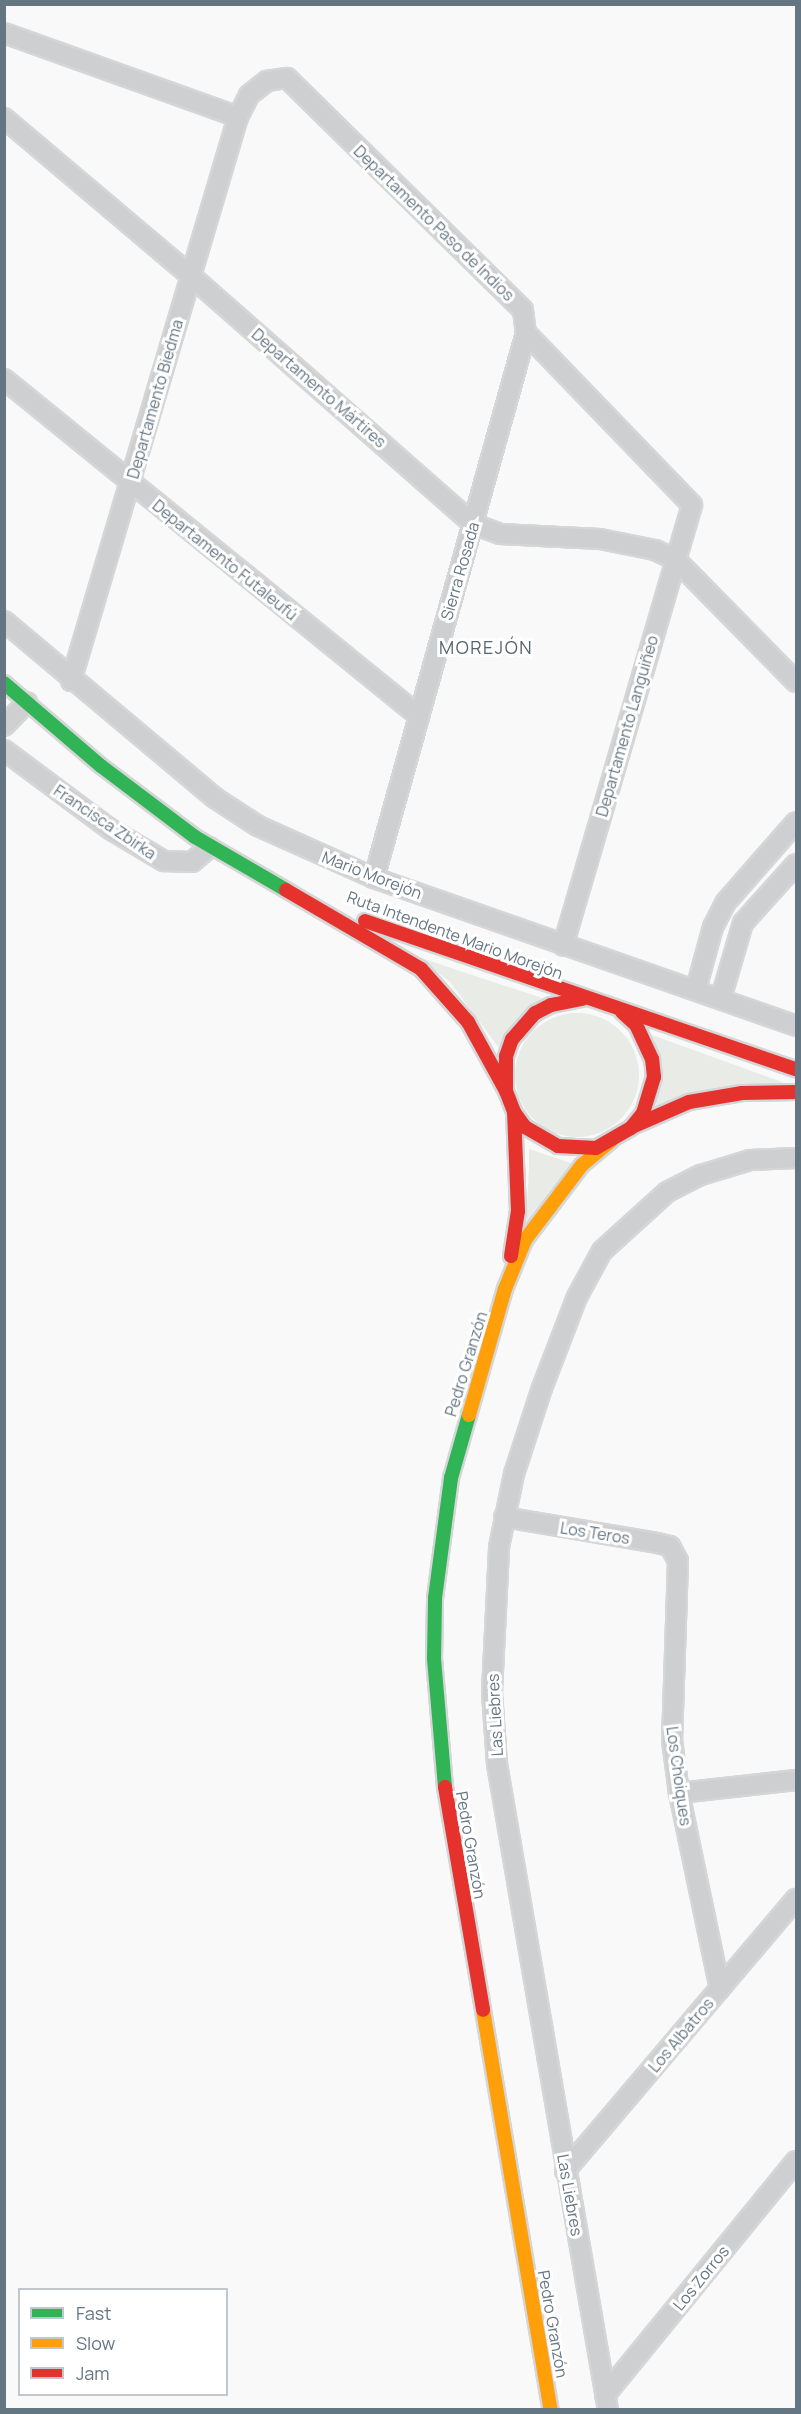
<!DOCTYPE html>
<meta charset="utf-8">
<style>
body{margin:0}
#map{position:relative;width:801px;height:2414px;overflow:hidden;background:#f9f9f9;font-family:Manrope,sans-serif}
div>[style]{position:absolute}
.green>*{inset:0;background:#e8ebe6}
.round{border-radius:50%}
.roads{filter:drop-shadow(2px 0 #d5d6d7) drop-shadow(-2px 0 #d5d6d7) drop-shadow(0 2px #d5d6d7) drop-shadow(0 -2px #d5d6d7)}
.street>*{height:18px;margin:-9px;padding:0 9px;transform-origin:9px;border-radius:9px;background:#cecfd0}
.fast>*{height:14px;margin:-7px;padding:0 7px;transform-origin:7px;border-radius:7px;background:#30b455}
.slow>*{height:14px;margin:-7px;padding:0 7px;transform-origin:7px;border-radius:7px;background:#ff9f0a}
.jam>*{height:14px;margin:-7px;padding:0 7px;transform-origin:7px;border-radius:7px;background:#e5322d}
span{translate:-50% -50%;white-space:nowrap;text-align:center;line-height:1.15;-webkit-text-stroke:6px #fff;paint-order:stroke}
.street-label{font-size:16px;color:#657683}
.neighbourhood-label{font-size:18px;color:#57646e;letter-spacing:1.5px}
.frame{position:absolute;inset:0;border:6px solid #657683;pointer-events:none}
.legend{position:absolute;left:18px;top:2288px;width:210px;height:108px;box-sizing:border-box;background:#fff;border:2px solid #c1c8cd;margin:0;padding:8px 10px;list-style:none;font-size:18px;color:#657683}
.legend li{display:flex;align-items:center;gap:12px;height:30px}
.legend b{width:30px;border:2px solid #c1c8cd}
</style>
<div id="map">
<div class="green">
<div style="clip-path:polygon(418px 957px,542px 998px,499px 1048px,450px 982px)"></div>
<div class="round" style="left:515px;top:1013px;width:124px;height:124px"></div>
<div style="clip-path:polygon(652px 1035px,790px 1085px,656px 1106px)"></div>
<div style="clip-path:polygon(529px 1149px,571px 1163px,526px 1222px,529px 1169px)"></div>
</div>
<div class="roads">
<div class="street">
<div style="left:4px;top:33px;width:249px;rotate:19.7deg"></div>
<div style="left:4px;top:118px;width:245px;rotate:40.2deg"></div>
<div style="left:191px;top:276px;width:376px;rotate:41.3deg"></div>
<div style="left:473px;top:524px;width:29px;rotate:20deg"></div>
<div style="left:500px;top:534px;width:100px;rotate:2.9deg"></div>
<div style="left:600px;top:539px;width:56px;rotate:11.3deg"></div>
<div style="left:655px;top:550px;width:23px;rotate:25deg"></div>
<div style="left:676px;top:560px;width:171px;rotate:45.5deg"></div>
<div style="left:4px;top:379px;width:535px;rotate:39.08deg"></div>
<div style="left:4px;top:621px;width:275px;rotate:40deg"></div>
<div style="left:215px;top:798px;width:51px;rotate:33.1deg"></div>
<div style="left:258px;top:826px;width:127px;rotate:24.1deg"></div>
<div style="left:374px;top:878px;width:447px;rotate:19.3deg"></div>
<div style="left:71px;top:681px;width:588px;rotate:-73.51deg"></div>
<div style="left:238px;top:117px;width:25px;rotate:-63deg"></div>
<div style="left:249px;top:95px;width:23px;rotate:-38deg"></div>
<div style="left:267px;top:81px;width:20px;rotate:-9deg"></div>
<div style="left:287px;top:78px;width:331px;rotate:44.5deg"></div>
<div style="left:523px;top:310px;width:23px;rotate:83deg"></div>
<div style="left:526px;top:333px;width:239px;rotate:46deg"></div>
<div style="left:692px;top:505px;width:459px;rotate:106.3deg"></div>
<div style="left:4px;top:726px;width:33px;rotate:-46deg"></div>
<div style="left:4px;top:750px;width:132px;rotate:36.7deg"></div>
<div style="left:110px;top:829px;width:63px;rotate:30.7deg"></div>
<div style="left:164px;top:861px;width:28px;rotate:2deg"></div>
<div style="left:192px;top:862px;width:23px;rotate:-40deg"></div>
<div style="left:374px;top:878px;width:566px;rotate:-74.42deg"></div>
<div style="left:696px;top:989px;width:64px;rotate:-74.7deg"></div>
<div style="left:713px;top:927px;width:28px;rotate:-63deg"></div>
<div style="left:726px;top:902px;width:106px;rotate:-48.8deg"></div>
<div style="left:721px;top:998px;width:78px;rotate:-73.7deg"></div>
<div style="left:743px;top:923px;width:79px;rotate:-48.1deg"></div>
<div style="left:504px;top:1517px;width:155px;rotate:9.6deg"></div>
<div style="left:657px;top:1543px;width:13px;rotate:13deg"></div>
<div style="left:670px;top:1546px;width:17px;rotate:62deg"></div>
<div style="left:678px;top:1561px;width:179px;rotate:91.9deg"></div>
<div style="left:672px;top:1740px;width:53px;rotate:82.5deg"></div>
<div style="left:679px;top:1793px;width:200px;rotate:78.2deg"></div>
<div style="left:679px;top:1793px;width:118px;rotate:-6.3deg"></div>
<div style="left:565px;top:2171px;width:357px;rotate:-49.7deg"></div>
<div style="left:605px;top:2395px;width:302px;rotate:-50.8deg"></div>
<div style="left:608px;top:2410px;width:655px;rotate:-99.75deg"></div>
<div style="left:497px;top:1764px;width:72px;rotate:-94deg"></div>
<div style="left:492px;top:1692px;width:145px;rotate:-87.2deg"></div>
<div style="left:499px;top:1547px;width:75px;rotate:-78.4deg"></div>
<div style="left:514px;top:1474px;width:90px;rotate:-72deg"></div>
<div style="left:542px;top:1388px;width:97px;rotate:-69deg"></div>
<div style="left:577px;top:1297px;width:52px;rotate:-61.5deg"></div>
<div style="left:602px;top:1251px;width:88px;rotate:-42.2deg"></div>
<div style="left:667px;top:1192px;width:38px;rotate:-27deg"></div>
<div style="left:701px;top:1175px;width:51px;rotate:-17deg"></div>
<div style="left:750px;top:1160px;width:46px;rotate:-2.5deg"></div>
</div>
<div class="fast">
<div style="left:4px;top:683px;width:128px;rotate:40.6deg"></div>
<div style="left:101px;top:766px;width:118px;rotate:37.1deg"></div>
<div style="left:195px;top:837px;width:105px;rotate:30.2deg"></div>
<div style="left:445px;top:1787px;width:129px;rotate:-94.9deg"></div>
<div style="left:434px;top:1658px;width:60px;rotate:-89deg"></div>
<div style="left:435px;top:1598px;width:121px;rotate:-82.4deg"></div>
<div style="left:451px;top:1478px;width:66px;rotate:-74.1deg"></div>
</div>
<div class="slow">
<div style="left:469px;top:1415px;width:131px;rotate:-74.1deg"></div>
<div style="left:505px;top:1289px;width:53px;rotate:-67.8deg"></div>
<div style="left:525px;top:1240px;width:94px;rotate:-52.8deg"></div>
<div style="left:582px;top:1165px;width:38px;rotate:-40deg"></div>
<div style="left:483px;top:2010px;width:406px;rotate:80.4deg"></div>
</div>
<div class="jam">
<div style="left:286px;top:890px;width:156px;rotate:30.3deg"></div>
<div style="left:421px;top:969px;width:71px;rotate:48.4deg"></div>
<div style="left:468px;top:1022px;width:79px;rotate:61.2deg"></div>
<div style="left:365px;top:921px;width:456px;rotate:19deg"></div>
<div style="left:582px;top:999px;width:32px;rotate:169deg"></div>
<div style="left:551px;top:1005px;width:18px;rotate:153deg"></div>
<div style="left:535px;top:1013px;width:35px;rotate:131deg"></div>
<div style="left:512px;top:1039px;width:18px;rotate:109deg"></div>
<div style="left:506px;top:1056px;width:35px;rotate:90deg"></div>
<div style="left:506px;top:1091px;width:22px;rotate:69deg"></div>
<div style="left:514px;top:1112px;width:19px;rotate:54deg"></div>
<div style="left:525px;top:1127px;width:38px;rotate:30deg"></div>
<div style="left:558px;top:1146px;width:38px;rotate:3deg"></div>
<div style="left:596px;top:1148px;width:40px;rotate:-29.7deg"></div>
<div style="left:631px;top:1128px;width:19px;rotate:-51deg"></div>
<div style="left:643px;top:1113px;width:38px;rotate:-73deg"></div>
<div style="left:654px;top:1077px;width:18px;rotate:-96deg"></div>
<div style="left:652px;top:1059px;width:38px;rotate:-115deg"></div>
<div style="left:636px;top:1025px;width:19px;rotate:-137deg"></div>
<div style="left:634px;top:1126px;width:60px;rotate:-23.6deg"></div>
<div style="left:689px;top:1102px;width:54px;rotate:-9.6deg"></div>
<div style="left:742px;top:1093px;width:54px;rotate:-1.1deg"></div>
<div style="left:511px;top:1256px;width:46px;rotate:-81.2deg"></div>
<div style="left:518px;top:1211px;width:99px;rotate:-92.3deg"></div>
<div style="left:445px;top:1787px;width:226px;rotate:80.3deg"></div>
</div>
</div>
<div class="street-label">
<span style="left:434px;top:223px;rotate:44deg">Departamento Paso de Indios</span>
<span style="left:319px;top:388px;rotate:41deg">Departamento Mártires</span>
<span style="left:155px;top:399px;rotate:-74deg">Departamento Biedma</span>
<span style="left:225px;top:560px;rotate:39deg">Departamento Futaleufú</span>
<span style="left:460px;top:571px;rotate:-74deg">Sierra Rosada</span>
<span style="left:627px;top:726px;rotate:-74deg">Departamento Languiñeo</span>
<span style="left:105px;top:822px;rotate:34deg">Francisca Zbirka</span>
<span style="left:372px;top:875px;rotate:21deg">Mario Morejón</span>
<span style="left:455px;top:935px;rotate:20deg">Ruta Intendente Mario Morejón</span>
<span style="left:466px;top:1364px;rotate:-73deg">Pedro Granzón</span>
<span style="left:595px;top:1533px;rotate:9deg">Los Teros</span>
<span style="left:495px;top:1715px;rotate:-93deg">Las Liebres</span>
<span style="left:679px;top:1776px;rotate:82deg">Los Choiques</span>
<span style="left:471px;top:1845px;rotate:80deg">Pedro Granzón</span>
<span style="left:681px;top:2035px;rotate:-50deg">Los Albatros</span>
<span style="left:570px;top:2195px;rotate:80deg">Las Liebres</span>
<span style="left:701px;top:2278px;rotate:-51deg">Los Zorros</span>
<span style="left:553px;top:2324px;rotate:80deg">Pedro Granzón</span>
</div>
<div class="neighbourhood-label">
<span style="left:486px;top:647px">MOREJÓN</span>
</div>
<div class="frame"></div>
<ul class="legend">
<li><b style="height:8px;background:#30b455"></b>Fast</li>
<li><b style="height:8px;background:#ff9f0a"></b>Slow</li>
<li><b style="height:8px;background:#e5322d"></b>Jam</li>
</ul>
</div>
